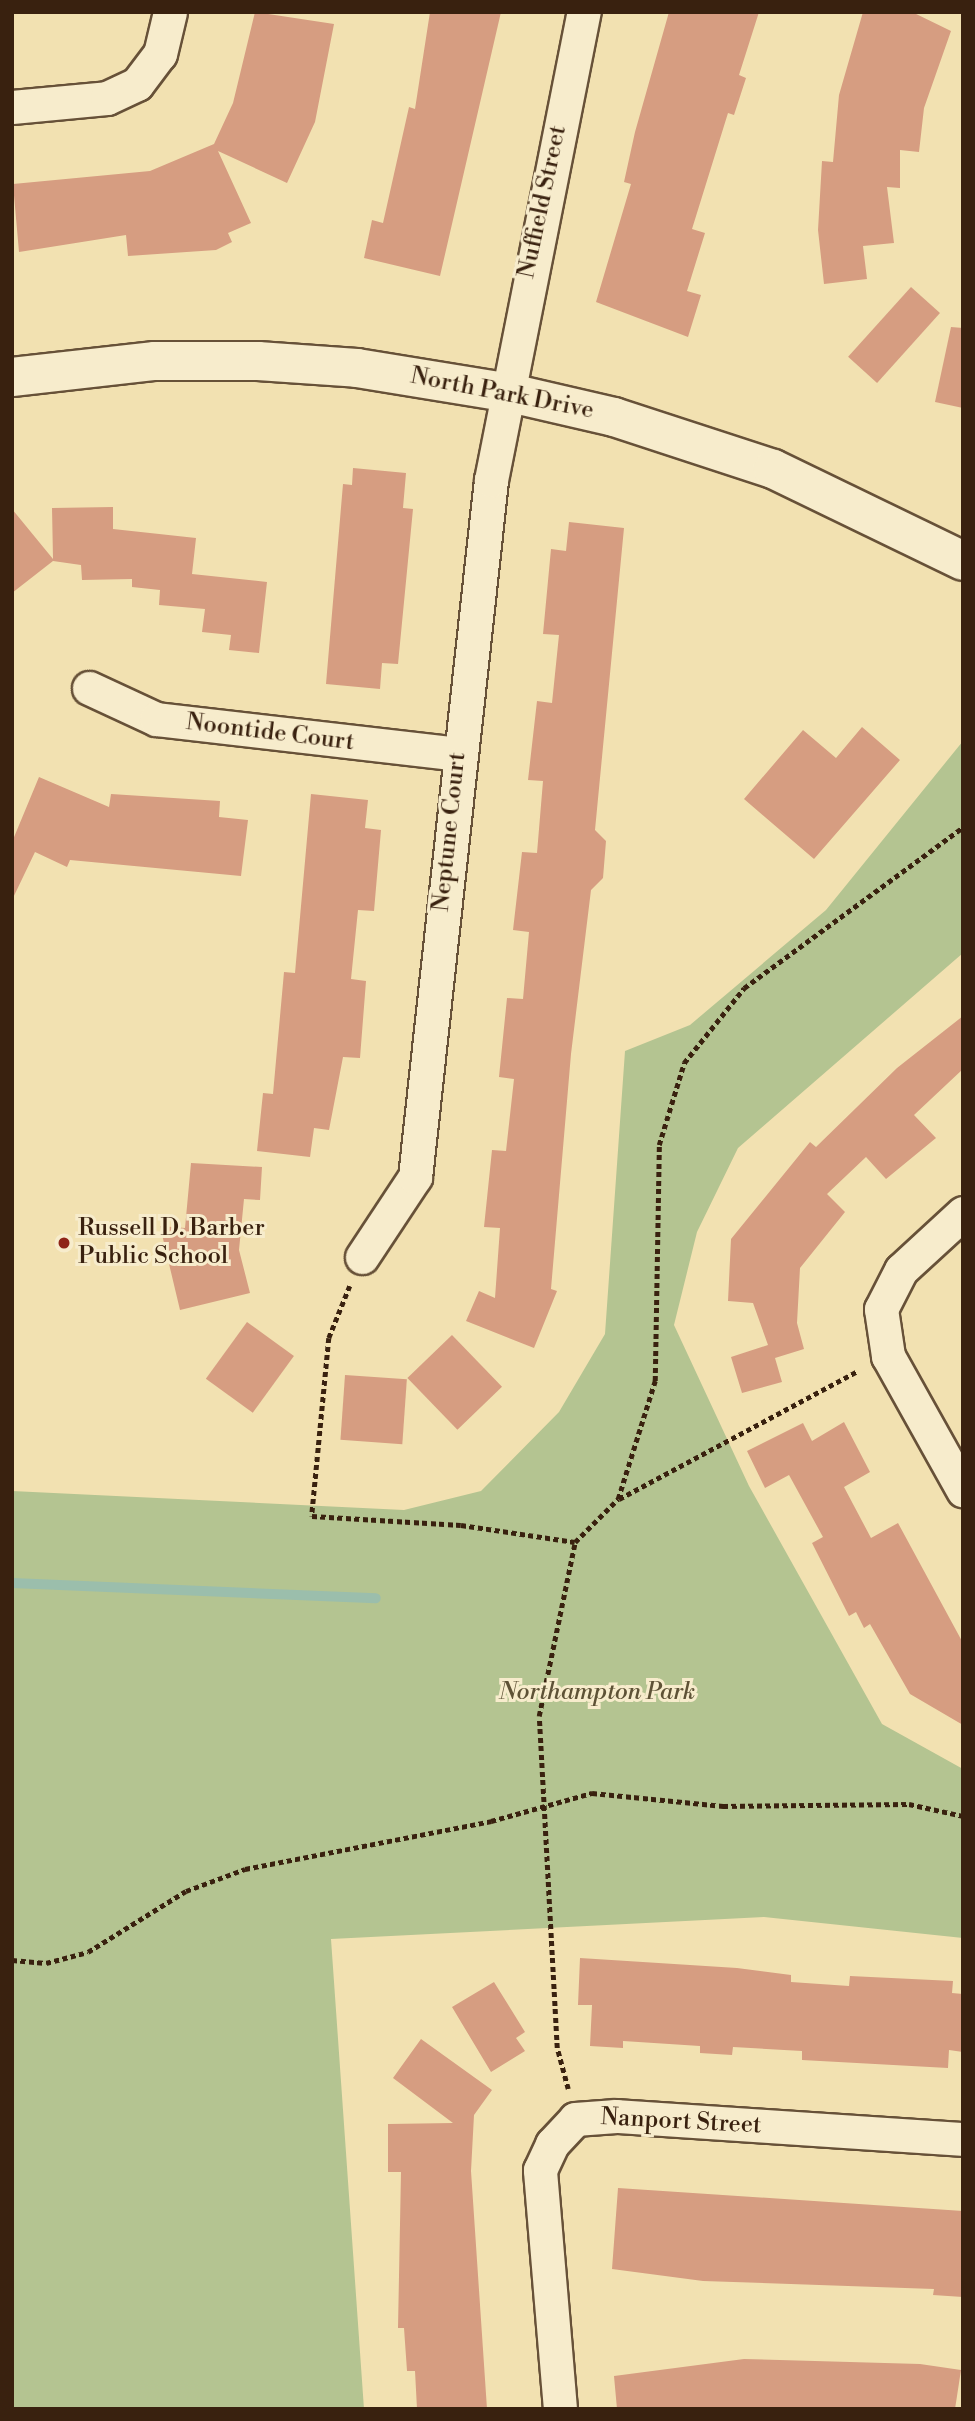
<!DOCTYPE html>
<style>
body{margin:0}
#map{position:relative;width:975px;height:2421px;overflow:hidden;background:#f2e1b1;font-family:"Libre Bodoni",serif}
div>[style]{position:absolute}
.green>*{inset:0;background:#b4c491}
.stream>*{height:10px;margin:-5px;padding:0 5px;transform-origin:5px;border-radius:5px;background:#9bbeac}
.building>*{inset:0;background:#d69d81;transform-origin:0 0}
.path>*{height:4.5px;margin-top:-2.25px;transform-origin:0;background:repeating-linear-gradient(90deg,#39210f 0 5px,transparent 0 8.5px)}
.roads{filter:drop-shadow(2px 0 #675138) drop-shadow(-2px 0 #675138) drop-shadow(0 2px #675138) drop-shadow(0 -2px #675138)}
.street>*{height:33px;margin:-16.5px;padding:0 16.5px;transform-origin:16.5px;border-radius:16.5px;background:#f7eccc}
.secondary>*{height:38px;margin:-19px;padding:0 19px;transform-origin:19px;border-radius:19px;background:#f7eccc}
.dots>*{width:19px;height:19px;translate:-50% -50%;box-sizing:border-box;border:4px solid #f7eccc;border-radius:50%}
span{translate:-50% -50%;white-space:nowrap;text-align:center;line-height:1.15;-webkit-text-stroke:6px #f7eccc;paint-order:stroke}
.street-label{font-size:24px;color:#39210f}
.poi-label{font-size:24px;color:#39210f}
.left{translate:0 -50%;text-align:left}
.park-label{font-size:24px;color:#5e5236;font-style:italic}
.frame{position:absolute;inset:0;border:14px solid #39210f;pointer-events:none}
</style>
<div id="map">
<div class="green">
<div style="clip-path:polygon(963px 741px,963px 953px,738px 1148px,697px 1232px,674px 1325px,749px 1486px,882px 1724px,963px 1769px,963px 1938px,764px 1917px,331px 1939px,364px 2409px,12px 2409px,12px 1491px,404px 1510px,481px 1491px,559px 1412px,605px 1334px,625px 1051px,690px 1025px,826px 910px)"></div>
</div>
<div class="stream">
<div style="left:12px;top:1583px;width:364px;rotate:2.4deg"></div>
</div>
<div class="building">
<div style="clip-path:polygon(255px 12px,334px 24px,315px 122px,287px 183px,218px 151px,251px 223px,228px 233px,232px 242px,216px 250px,128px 256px,126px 235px,19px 252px,13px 184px,150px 171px,214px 144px,233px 103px)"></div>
<div style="clip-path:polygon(430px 12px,501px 12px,440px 276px,364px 258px,372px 220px,383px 223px,409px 107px,415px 109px)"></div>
<div style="clip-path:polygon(669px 12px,759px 12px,739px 75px,746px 78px,734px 115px,728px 113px,692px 229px,705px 233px,687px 291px,701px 295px,688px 337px,596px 302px,631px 184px,624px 182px,635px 132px)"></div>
<div style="clip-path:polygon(863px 12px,912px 12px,951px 31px,924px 108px,919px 152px,900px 150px,900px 188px,887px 187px,894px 243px,863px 246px,867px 279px,824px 284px,818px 230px,822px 161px,833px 162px,839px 95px)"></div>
<div style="left:911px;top:287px;width:39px;height:94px;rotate:42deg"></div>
<div style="clip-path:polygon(951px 327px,963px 328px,963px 408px,935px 402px)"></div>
<div style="clip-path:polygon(353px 468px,406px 473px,403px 508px,413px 509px,398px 664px,382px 663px,380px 689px,326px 684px,343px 484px,352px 485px)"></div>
<div style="clip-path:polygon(113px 507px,113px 529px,196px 538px,192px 574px,267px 582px,259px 653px,229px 650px,231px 635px,202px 632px,205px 609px,159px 605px,160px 590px,132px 587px,132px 579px,82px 580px,81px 565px,53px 561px,12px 593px,12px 509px,53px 559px,52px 508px)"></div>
<div style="clip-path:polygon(569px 522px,624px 528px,595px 830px,606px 841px,603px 878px,591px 890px,571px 1054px,551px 1289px,557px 1291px,534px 1348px,466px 1321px,479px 1291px,495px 1298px,500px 1228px,484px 1227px,492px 1150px,506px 1151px,514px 1079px,499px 1077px,507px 998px,523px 999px,529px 932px,513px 930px,522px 852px,537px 853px,543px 781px,528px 780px,537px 701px,552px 703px,559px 635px,543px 634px,551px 549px,566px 551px)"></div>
<div style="clip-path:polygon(862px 727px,900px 760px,814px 859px,744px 799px,803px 730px,836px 758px)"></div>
<div style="clip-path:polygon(39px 777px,109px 807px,111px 794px,220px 801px,219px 817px,248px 820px,241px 876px,70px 860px,67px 867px,35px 852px,12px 900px,12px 842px)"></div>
<div style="clip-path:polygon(311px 794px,368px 800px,365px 828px,381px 830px,374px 911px,358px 910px,351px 979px,366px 981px,360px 1058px,343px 1057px,329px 1130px,314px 1128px,310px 1157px,257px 1151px,263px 1093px,273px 1094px,284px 972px,295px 973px)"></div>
<div style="clip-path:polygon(963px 1016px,963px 1069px,914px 1115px,936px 1138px,886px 1179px,866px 1157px,827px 1194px,845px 1212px,800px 1268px,797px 1323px,804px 1349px,775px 1358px,782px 1382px,742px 1393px,731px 1357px,768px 1345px,753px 1303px,728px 1301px,731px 1239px,810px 1142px,816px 1147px,897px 1068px)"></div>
<div style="clip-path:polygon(191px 1163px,262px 1167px,260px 1200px,244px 1199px,239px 1250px,250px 1293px,180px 1310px,160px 1226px,185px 1228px)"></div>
<div style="left:247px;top:1322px;width:58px;height:70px;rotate:36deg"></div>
<div style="left:452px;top:1335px;width:72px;height:62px;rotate:46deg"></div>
<div style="left:345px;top:1375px;width:62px;height:65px;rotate:4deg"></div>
<div style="clip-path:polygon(844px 1422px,870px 1472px,844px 1487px,871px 1538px,898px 1523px,963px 1643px,963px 1725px,910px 1694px,870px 1624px,864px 1628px,856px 1612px,849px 1616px,812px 1543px,823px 1537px,789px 1475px,765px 1488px,747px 1451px,803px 1423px,812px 1441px)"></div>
<div style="clip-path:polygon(580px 1958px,737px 1968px,791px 1975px,791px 1982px,849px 1986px,850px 1976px,953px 1981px,952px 1993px,963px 1994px,963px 2052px,949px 2050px,948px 2068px,802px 2060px,802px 2051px,733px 2047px,732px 2055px,700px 2053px,700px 2046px,623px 2041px,623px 2048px,590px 2046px,592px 2005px,578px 2005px)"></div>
<div style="clip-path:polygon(494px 1982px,525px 2032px,516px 2038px,525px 2051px,491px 2072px,452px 2007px)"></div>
<div style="clip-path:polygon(421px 2039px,492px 2090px,474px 2115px,471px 2171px,487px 2409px,417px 2409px,415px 2371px,407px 2371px,404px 2328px,398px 2328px,401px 2172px,388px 2172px,388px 2124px,453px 2123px,393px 2078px)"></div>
<div style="clip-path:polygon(618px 2188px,963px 2211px,963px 2297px,933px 2295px,934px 2289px,703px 2281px,612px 2269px)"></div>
<div style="clip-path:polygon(744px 2359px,920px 2364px,961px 2370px,955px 2409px,617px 2409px,614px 2376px)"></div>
</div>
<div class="path">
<div style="left:350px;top:1286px;width:56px;rotate:112deg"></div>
<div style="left:329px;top:1338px;width:179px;rotate:95.5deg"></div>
<div style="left:312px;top:1516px;width:149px;rotate:3.5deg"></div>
<div style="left:461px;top:1525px;width:115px;rotate:8.5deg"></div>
<div style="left:619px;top:1499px;width:271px;rotate:-28.2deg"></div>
<div style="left:12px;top:1960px;width:34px;rotate:5deg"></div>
<div style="left:46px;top:1963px;width:43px;rotate:-14.7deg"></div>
<div style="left:88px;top:1952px;width:115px;rotate:-31.9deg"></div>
<div style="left:186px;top:1891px;width:63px;rotate:-20.4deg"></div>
<div style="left:245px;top:1869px;width:251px;rotate:-11deg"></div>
<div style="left:491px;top:1821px;width:105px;rotate:-15.5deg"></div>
<div style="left:592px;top:1793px;width:132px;rotate:5.7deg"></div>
<div style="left:723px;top:1806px;width:186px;rotate:-0.6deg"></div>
<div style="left:909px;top:1804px;width:55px;rotate:12.5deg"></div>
<div style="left:568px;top:2089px;width:42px;rotate:-105deg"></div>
<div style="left:557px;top:2048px;width:332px;rotate:-93.1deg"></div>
<div style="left:539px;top:1716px;width:178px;rotate:-78.3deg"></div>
<div style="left:575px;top:1542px;width:61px;rotate:-45deg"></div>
<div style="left:618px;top:1499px;width:124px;rotate:-72.6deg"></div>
<div style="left:655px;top:1381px;width:236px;rotate:-89deg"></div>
<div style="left:659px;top:1145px;width:86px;rotate:-73deg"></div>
<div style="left:684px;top:1063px;width:96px;rotate:-51.3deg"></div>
<div style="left:744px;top:988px;width:272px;rotate:-36.3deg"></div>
</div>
<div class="roads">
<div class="street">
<div style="left:12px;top:107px;width:95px;rotate:-5.4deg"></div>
<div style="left:107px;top:98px;width:33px;rotate:-25deg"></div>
<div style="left:137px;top:84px;width:38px;rotate:-53deg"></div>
<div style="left:160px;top:54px;width:43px;rotate:-76.6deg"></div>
<div style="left:89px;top:688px;width:74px;rotate:24.8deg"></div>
<div style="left:156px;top:719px;width:303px;rotate:6.6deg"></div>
<div style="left:963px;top:1213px;width:84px;rotate:137.4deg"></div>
<div style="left:901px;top:1270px;width:44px;rotate:117.1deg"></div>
<div style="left:881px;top:1309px;width:48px;rotate:81.5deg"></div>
<div style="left:888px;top:1356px;width:154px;rotate:60.8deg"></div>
<div style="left:362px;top:1257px;width:96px;rotate:-56.5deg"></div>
<div style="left:415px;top:1177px;width:701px;rotate:-83.78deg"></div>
<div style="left:491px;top:480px;width:477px;rotate:-78.8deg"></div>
<div style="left:560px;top:2409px;width:240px;rotate:-94.8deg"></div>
<div style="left:540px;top:2170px;width:29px;rotate:-65deg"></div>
<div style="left:552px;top:2144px;width:34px;rotate:-47deg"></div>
<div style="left:575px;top:2119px;width:41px;rotate:-4.2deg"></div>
<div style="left:616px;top:2116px;width:348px;rotate:3.8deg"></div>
</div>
<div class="secondary">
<div style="left:12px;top:377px;width:144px;rotate:-6.4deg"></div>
<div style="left:155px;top:361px;width:103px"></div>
<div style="left:258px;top:361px;width:99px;rotate:4deg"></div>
<div style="left:357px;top:368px;width:151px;rotate:9.2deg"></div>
<div style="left:506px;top:392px;width:111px;rotate:13deg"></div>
<div style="left:614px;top:417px;width:167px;rotate:18.1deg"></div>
<div style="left:773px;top:469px;width:211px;rotate:25.8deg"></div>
</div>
</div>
<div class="dots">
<div style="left:64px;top:1243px;background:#8f2418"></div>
</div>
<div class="street-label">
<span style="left:543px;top:202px;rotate:-78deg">Nuffield Street</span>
<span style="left:502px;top:394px;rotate:11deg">North Park Drive</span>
<span style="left:270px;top:733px;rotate:7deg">Noontide Court</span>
<span style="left:450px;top:832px;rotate:-84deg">Neptune Court</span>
<span style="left:681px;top:2122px;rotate:3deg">Nanport Street</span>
</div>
<div class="poi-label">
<span class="left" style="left:78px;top:1243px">Russell D. Barber<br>Public School</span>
</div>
<div class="park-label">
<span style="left:597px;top:1693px">Northampton Park</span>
</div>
<div class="frame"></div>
</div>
